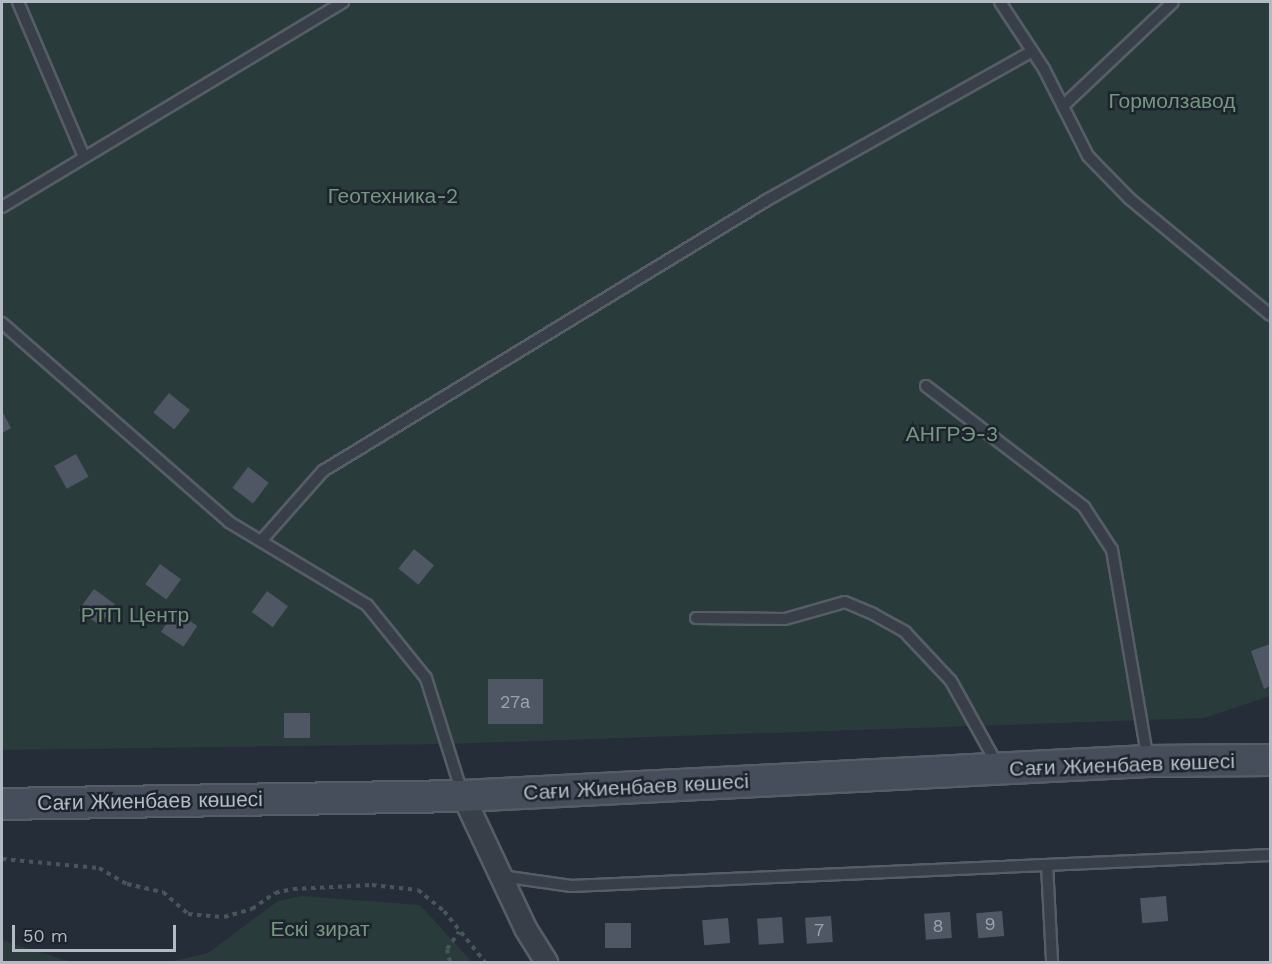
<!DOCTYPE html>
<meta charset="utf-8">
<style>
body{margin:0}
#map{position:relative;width:1272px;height:964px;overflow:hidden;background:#252d38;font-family:"Work Sans",sans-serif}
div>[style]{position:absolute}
.green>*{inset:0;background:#2a3b3b}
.building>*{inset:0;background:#4e5763;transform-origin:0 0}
.path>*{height:4px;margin-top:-2px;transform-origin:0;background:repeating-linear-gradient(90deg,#475658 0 4.5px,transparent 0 9px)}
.roads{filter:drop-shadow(2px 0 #575d67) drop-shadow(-2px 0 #575d67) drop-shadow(0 2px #575d67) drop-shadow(0 -2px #575d67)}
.service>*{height:10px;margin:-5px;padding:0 5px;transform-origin:5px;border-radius:5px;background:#383f49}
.minor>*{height:21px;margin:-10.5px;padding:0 10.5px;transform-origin:10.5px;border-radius:10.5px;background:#383f49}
.secondary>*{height:30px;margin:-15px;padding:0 15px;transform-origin:15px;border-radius:15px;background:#474e5b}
span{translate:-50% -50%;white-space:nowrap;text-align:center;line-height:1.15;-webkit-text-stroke:5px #1e242d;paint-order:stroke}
.number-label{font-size:18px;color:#9aa1ac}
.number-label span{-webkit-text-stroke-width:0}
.park-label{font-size:21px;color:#75977e}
.street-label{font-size:21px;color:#b4bac4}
.frame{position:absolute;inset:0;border:3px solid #b4bac4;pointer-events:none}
.scale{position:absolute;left:12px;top:925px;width:164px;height:27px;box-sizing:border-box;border:3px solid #b4bac4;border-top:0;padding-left:8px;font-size:18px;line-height:21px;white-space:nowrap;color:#b4bac4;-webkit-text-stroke:4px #1e242d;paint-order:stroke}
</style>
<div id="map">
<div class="green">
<div style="clip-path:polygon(2px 2px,1270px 2px,1270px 696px,1204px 718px,447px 744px,2px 750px)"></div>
<div style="clip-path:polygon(301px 896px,420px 905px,472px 962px,169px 962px,208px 953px,278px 901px)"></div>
<div style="clip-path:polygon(2px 940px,71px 962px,2px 962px)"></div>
</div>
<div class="building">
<div style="left:169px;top:393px;width:27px;height:25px;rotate:39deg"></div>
<div style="clip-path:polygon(2px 411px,11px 428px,2px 433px)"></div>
<div style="left:76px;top:454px;width:26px;height:25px;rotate:61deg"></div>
<div style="left:248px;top:467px;width:26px;height:26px;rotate:37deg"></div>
<div style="left:414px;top:549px;width:26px;height:25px;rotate:39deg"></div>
<div style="left:160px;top:564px;width:26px;height:25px;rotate:36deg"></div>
<div style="left:94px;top:589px;width:26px;height:26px;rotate:36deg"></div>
<div style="left:267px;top:591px;width:26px;height:26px;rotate:36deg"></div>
<div style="left:175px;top:611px;width:27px;height:25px;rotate:34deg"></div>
<div style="clip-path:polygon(1270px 644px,1270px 686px,1264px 689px,1251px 651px)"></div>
<div style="left:543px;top:679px;width:45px;height:55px;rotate:90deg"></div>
<div style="left:284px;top:713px;width:26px;height:25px"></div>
<div style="left:1166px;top:896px;width:25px;height:26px;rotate:85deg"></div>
<div style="left:1002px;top:911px;width:25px;height:26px;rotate:85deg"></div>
<div style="left:950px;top:912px;width:26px;height:26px;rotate:86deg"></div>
<div style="left:831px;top:916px;width:26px;height:26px;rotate:86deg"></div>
<div style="left:782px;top:917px;width:26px;height:25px;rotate:86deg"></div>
<div style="left:728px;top:918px;width:25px;height:26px;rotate:85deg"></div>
<div style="left:605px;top:923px;width:26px;height:25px"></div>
</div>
<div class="path">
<div style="left:2px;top:859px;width:97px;rotate:5.3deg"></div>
<div style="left:99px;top:868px;width:32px;rotate:30deg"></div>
<div style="left:127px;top:884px;width:37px;rotate:13deg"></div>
<div style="left:163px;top:892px;width:33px;rotate:41deg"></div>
<div style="left:188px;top:914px;width:36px;rotate:5deg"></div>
<div style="left:224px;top:917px;width:29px;rotate:-16deg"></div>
<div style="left:252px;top:909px;width:28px;rotate:-35deg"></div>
<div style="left:275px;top:893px;width:18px;rotate:-13deg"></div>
<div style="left:293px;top:889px;width:79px;rotate:-2.9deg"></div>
<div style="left:372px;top:885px;width:46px;rotate:6.2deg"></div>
<div style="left:418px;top:890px;width:33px;rotate:39deg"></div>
<div style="left:444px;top:911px;width:65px;rotate:51.2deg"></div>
<div style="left:450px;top:962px;width:13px;rotate:-103deg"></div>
<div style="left:447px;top:949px;width:21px;rotate:-55deg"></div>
</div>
<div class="roads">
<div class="service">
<div style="left:18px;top:2px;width:168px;rotate:66.9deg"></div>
<div style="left:1000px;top:2px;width:80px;rotate:56.7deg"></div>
<div style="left:1044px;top:69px;width:97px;rotate:63.2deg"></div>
<div style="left:1088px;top:156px;width:60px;rotate:45.7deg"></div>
<div style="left:1130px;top:199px;width:182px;rotate:39.6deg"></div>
<div style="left:1063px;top:106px;width:151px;rotate:-43.4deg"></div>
<div style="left:2px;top:207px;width:398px;rotate:-31deg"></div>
<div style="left:2px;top:323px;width:302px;rotate:41.2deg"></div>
<div style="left:229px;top:522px;width:161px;rotate:31deg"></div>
<div style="left:367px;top:605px;width:94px;rotate:51.1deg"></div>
<div style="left:426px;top:678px;width:121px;rotate:72.6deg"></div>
<div style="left:926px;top:386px;width:199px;rotate:37.4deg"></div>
<div style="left:1084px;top:507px;width:51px;rotate:56.9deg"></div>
<div style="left:1112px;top:550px;width:213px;rotate:80.3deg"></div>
<div style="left:261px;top:541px;width:94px;rotate:-48.5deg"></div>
<div style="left:323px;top:471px;width:520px;rotate:-31.4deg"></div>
<div style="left:767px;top:200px;width:304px;rotate:-29.3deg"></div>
<div style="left:696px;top:618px;width:89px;rotate:0.6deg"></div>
<div style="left:785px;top:619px;width:62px;rotate:-15.8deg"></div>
<div style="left:845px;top:602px;width:30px;rotate:23deg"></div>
<div style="left:873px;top:614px;width:37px;rotate:29deg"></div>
<div style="left:905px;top:632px;width:67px;rotate:46.8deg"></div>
<div style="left:951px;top:681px;width:95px;rotate:61deg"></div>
<div style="left:1047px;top:865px;width:97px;rotate:87deg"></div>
<div style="left:501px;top:876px;width:71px;rotate:8.1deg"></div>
<div style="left:571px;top:886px;width:700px;rotate:-2.54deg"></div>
</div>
<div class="minor">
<div style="left:463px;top:796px;width:146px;rotate:64.8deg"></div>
<div style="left:525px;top:928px;width:40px;rotate:58deg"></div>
</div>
<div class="secondary">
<div style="left:2px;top:804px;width:461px;rotate:-1deg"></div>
<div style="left:463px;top:796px;width:686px;rotate:-2.92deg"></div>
<div style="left:1148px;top:761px;width:122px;rotate:-0.5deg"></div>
</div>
</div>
<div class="number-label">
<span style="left:515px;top:702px">27а</span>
<span style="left:990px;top:924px">9</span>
<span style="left:938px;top:926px">8</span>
<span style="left:819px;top:930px">7</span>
</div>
<div class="park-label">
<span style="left:1172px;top:101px">Гормолзавод</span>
<span style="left:393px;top:196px">Геотехника-2</span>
<span style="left:952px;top:434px">АНГРЭ-3</span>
<span style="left:135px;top:615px">РТП Центр</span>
<span style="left:320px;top:929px">Ескі зират</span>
</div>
<div class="street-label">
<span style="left:1122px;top:765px;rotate:-2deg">Сағи Жиенбаев көшесі</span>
<span style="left:636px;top:787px;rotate:-3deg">Сағи Жиенбаев көшесі</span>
<span style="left:150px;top:801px;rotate:-1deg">Сағи Жиенбаев көшесі</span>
</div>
<div class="frame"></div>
<div class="scale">50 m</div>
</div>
